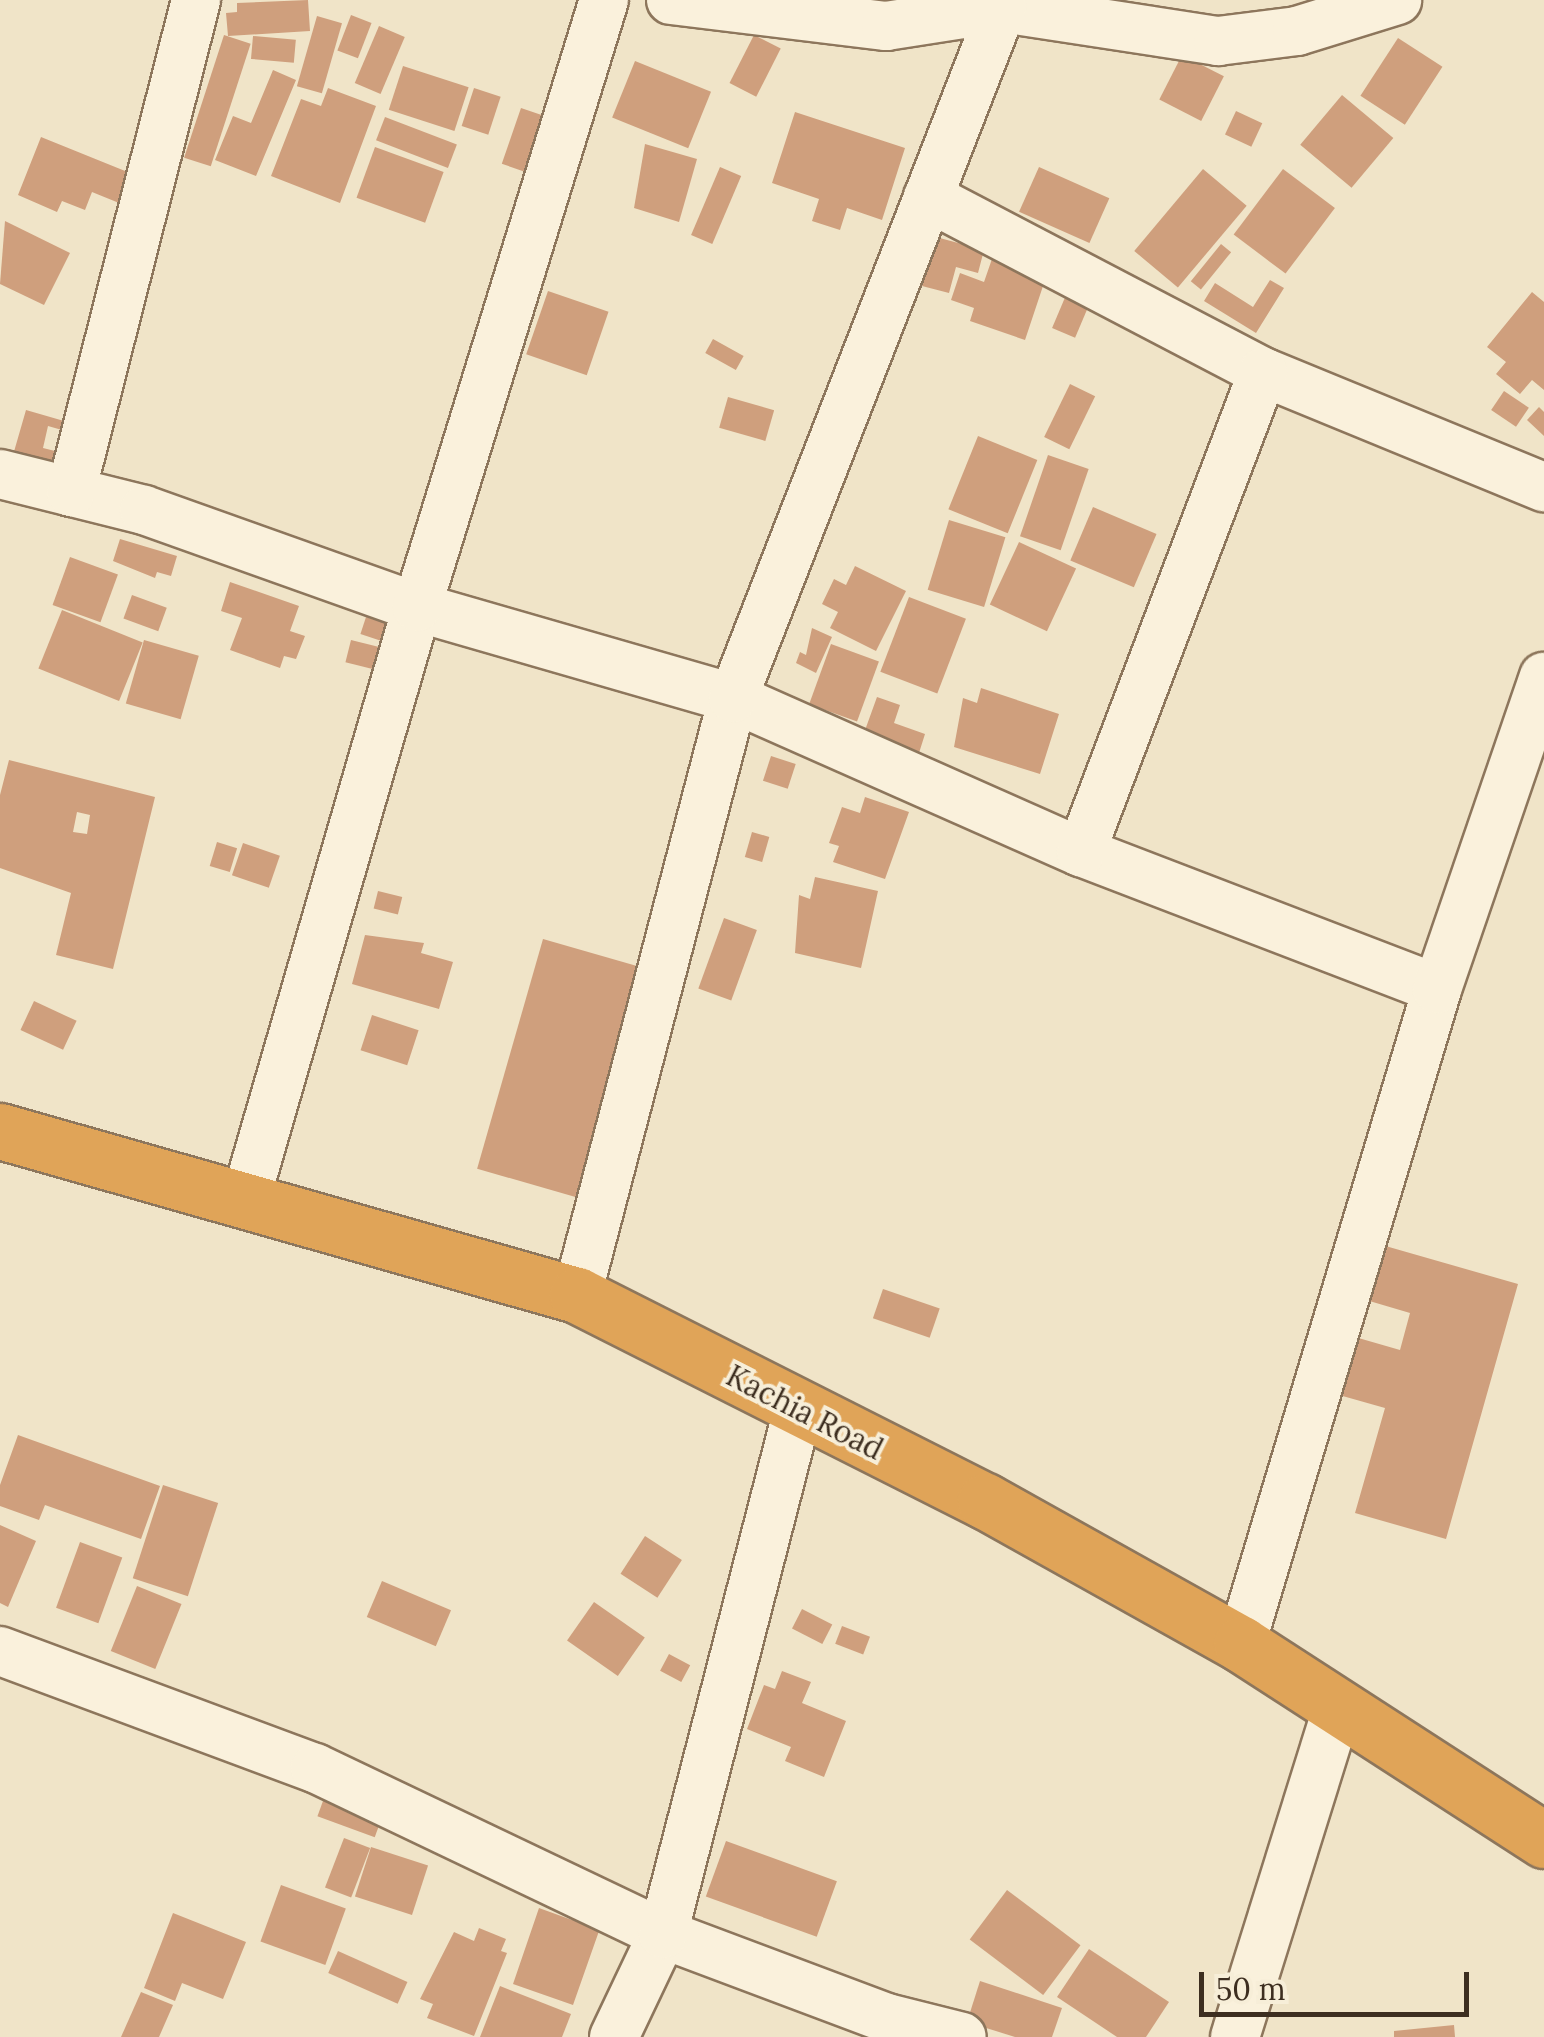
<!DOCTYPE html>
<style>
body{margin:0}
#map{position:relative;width:1544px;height:2037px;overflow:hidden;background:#f0e4c8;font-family:Lora,serif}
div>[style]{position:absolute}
.building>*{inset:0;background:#cf9f7d;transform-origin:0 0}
.roads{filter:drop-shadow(2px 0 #8d765c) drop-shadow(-2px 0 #8d765c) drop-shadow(0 2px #8d765c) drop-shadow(0 -2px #8d765c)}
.minor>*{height:48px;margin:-24px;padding:0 24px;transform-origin:24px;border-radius:24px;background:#faf1dc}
.highway>*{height:55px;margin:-27.5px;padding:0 27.5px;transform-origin:27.5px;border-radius:27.5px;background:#e0a458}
span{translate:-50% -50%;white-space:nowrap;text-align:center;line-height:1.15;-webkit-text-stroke:8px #f7eed8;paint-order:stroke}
.street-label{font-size:30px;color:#3d2e20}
.scale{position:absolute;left:1199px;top:1972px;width:270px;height:45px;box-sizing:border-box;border:5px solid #3d2e20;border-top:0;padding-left:12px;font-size:30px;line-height:35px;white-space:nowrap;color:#3d2e20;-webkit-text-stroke:8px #f7eed8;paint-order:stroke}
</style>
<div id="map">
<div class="building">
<div style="clip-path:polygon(308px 0,310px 31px,228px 36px,226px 13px,237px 12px,237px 3px)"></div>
<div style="left:351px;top:15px;width:22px;height:38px;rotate:21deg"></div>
<div style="left:317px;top:16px;width:26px;height:73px;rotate:16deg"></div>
<div style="left:379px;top:26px;width:28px;height:62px;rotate:23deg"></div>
<div style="left:224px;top:35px;width:28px;height:129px;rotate:18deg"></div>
<div style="left:754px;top:35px;width:30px;height:54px;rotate:27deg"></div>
<div style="left:253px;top:36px;width:43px;height:23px;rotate:5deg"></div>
<div style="left:1398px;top:38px;width:53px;height:69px;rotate:33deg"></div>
<div style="left:1182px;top:55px;width:47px;height:50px;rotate:27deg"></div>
<div style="left:635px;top:61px;width:82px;height:61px;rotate:22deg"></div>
<div style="left:403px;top:66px;width:69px;height:46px;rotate:18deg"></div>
<div style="clip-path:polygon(273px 70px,296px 80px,256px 176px,215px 160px,233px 116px,251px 123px)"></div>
<div style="clip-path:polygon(328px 88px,376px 106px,340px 203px,271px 176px,301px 99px,321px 106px)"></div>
<div style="left:474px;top:88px;width:28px;height:40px;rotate:18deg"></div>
<div style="left:1342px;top:95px;width:67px;height:65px;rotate:40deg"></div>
<div style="left:521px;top:108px;width:28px;height:59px;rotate:19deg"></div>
<div style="left:1236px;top:111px;width:29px;height:26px;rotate:25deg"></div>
<div style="clip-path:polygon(795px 112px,905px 148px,882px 220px,847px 208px,840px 230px,812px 221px,819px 199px,772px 183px)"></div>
<div style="left:385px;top:117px;width:77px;height:25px;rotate:21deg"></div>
<div style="clip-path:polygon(41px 137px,135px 175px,124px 205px,92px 192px,85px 210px,62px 201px,57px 212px,18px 195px)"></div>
<div style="clip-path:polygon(645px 144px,697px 159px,679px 222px,634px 208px)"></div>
<div style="left:375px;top:147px;width:73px;height:54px;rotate:20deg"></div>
<div style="left:720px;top:167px;width:23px;height:74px;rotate:23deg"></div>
<div style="left:1039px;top:167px;width:77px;height:49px;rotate:24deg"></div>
<div style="left:1203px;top:169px;width:57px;height:107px;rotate:40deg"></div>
<div style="left:1283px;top:169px;width:65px;height:82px;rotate:37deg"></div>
<div style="clip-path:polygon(5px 221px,70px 253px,44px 305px,0 284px)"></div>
<div style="clip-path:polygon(936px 237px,984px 250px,978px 273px,956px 267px,949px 293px,922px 286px)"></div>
<div style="left:1221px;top:244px;width:13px;height:48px;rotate:39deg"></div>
<div style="clip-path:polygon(993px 256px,1047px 274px,1025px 340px,970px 321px,974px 308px,951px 300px,960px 273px,984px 282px)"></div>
<div style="clip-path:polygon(1270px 280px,1284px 288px,1256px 333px,1204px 301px,1215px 283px,1253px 307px)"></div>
<div style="left:1072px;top:281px;width:25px;height:51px;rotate:23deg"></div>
<div style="left:548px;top:291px;width:64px;height:67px;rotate:19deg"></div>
<div style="clip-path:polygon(1532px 292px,1544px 302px,1544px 390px,1532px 380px,1520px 394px,1496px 374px,1506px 362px,1487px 347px)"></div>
<div style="left:713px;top:339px;width:35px;height:16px;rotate:29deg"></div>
<div style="left:1070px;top:384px;width:28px;height:59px;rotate:26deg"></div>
<div style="left:1504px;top:391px;width:30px;height:23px;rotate:34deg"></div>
<div style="left:728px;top:397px;width:48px;height:32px;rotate:16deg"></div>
<div style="clip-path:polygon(1539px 407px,1544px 412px,1544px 436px,1527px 420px)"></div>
<div style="clip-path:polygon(26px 410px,64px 421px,62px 430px,48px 426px,43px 448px,55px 451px,49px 473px,11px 462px)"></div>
<div style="left:978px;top:436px;width:64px;height:79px;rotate:22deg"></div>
<div style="left:1048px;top:455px;width:43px;height:86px;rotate:19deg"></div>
<div style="left:1093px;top:507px;width:69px;height:58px;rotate:23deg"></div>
<div style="left:949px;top:520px;width:59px;height:73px;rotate:17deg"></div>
<div style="clip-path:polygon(120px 539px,177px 556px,171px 576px,157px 572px,155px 578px,113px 561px)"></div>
<div style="left:1019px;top:542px;width:63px;height:69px;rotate:25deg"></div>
<div style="left:70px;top:557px;width:51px;height:51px;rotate:20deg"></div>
<div style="clip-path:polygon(855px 566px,906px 591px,876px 651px,830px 628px,838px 612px,822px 604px,834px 579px,846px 585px)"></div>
<div style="clip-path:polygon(230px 582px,299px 606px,290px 631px,305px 636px,296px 659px,284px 656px,280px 668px,230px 650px,242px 618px,221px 611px)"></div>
<div style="left:132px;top:595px;width:37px;height:25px;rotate:20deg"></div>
<div style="left:909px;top:597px;width:61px;height:80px;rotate:21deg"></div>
<div style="left:62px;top:610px;width:87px;height:63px;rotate:22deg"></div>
<div style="left:366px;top:617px;width:23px;height:18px;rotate:18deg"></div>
<div style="clip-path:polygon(812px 628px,832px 637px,816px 673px,796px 663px,800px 652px,806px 655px)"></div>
<div style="left:144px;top:640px;width:57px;height:66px;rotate:16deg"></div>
<div style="left:351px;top:640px;width:30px;height:23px;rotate:14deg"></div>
<div style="left:831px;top:644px;width:51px;height:64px;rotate:20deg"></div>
<div style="clip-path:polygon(981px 688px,1059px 714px,1040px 774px,954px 747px,963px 698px,977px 703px)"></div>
<div style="clip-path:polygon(877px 697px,900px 705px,894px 723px,925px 734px,919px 753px,864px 733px)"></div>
<div style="left:771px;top:756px;width:26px;height:26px;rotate:18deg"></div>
<div style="clip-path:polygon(evenodd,9px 760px,155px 797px,113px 969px,56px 955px,71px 893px,0 868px,0 795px,9px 760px,77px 812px,90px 815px,87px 834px,73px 832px,77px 812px)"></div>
<div style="clip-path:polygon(865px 797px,909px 812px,885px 879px,833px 862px,839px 846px,829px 843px,842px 807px,860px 813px)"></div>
<div style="left:752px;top:832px;width:18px;height:26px;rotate:16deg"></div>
<div style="left:217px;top:842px;width:21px;height:25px;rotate:17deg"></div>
<div style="left:243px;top:843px;width:39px;height:34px;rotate:19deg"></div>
<div style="clip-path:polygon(815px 877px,878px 891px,861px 968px,795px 953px,799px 895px,810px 899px)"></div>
<div style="left:378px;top:891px;width:25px;height:18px;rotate:14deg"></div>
<div style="left:724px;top:918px;width:35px;height:75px;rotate:20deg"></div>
<div style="clip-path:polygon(365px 935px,424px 943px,421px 953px,453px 962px,439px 1009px,352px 984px)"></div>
<div style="left:543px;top:939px;width:123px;height:239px;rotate:16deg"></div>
<div style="left:34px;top:1001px;width:47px;height:32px;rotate:25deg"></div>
<div style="left:372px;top:1015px;width:49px;height:37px;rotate:18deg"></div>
<div style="clip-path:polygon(1382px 1245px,1518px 1284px,1446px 1539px,1355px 1513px,1385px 1408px,1332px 1393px,1348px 1335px,1400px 1350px,1410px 1313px,1366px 1300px)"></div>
<div style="left:883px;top:1289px;width:60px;height:31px;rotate:19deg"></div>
<div style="clip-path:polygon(18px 1435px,160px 1486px,141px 1539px,45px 1505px,39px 1520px,0 1506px,0 1485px)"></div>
<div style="left:163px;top:1485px;width:58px;height:98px;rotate:18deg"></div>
<div style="clip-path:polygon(0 1525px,36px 1541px,8px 1607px,0 1603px)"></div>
<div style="left:645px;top:1536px;width:44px;height:45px;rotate:33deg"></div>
<div style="left:80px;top:1542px;width:45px;height:70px;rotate:20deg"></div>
<div style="left:382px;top:1581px;width:75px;height:39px;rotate:23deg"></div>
<div style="left:137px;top:1586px;width:48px;height:70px;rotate:22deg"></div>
<div style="left:594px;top:1602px;width:62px;height:47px;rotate:35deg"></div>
<div style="left:802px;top:1609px;width:34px;height:22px;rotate:27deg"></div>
<div style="left:842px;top:1626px;width:30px;height:19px;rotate:21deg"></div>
<div style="left:669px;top:1654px;width:24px;height:19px;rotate:28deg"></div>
<div style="clip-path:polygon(782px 1671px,811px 1682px,802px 1703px,846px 1721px,824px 1777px,785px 1761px,791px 1747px,747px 1729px,764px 1685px,775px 1689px)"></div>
<div style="left:327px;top:1790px;width:61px;height:28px;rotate:20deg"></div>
<div style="left:344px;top:1838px;width:28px;height:53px;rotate:21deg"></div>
<div style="left:726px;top:1841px;width:118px;height:59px;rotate:20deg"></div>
<div style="left:371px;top:1847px;width:60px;height:52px;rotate:18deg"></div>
<div style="left:281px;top:1885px;width:69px;height:60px;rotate:20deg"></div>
<div style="left:1007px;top:1890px;width:92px;height:62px;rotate:37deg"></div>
<div style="clip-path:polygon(577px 1904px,605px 1914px,573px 2005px,513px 1984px,539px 1908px,572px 1920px)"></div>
<div style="clip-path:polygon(173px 1913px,246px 1942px,223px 1999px,182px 1983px,175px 2001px,144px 1988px)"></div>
<div style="clip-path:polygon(479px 1928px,506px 1939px,501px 1951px,507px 1953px,474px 2036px,427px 2018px,433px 2004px,420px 1999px,454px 1932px,474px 1941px)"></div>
<div style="clip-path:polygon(1089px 1949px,1169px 2002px,1146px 2037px,1117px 2037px,1057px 1997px)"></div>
<div style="left:338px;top:1951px;width:76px;height:24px;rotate:24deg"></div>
<div style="clip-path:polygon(980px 1981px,1062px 2008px,1052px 2037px,1015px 2037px,967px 2022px)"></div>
<div style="clip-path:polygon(500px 1986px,571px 2014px,562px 2037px,480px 2037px)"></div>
<div style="clip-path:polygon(141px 1992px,173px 2005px,159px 2037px,121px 2037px)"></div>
<div style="clip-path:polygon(1454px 2025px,1455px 2037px,1394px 2037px,1394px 2031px)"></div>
</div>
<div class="roads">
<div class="minor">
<div style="left:671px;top:0;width:217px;rotate:6.9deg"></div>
<div style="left:886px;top:26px;width:117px;rotate:-8.8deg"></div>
<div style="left:1002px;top:8px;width:219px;rotate:8.7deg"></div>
<div style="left:1218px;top:41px;width:80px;rotate:-7.2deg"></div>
<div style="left:1297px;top:31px;width:105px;rotate:-17.2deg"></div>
<div style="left:928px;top:197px;width:378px;rotate:27.6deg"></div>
<div style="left:1263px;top:372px;width:304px;rotate:22.3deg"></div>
<div style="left:0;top:474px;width:148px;rotate:14deg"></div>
<div style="left:144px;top:510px;width:290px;rotate:19.6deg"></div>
<div style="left:417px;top:607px;width:329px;rotate:16.1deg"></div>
<div style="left:733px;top:698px;width:381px;rotate:23.9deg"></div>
<div style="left:1081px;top:852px;width:381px;rotate:21deg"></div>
<div style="left:71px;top:492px;width:508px;rotate:-75.74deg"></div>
<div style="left:1081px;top:852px;width:513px;rotate:-69.23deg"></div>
<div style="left:245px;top:1201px;width:618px;rotate:-73.85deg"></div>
<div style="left:417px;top:607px;width:635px;rotate:-72.88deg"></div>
<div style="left:577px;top:1295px;width:617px;rotate:-75.36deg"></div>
<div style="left:733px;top:698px;width:741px;rotate:-68.7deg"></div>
<div style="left:1241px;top:1644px;width:684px;rotate:-73.34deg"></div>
<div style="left:1437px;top:989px;width:330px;rotate:-71.1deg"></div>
<div style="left:0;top:1651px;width:336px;rotate:20.4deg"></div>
<div style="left:315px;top:1768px;width:386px;rotate:25.5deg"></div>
<div style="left:663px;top:1934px;width:239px;rotate:20.6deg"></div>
<div style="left:887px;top:2018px;width:77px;rotate:14.2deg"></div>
<div style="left:614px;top:2037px;width:114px;rotate:-64.6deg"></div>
<div style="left:663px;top:1934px;width:541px;rotate:-75.55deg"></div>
<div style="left:1235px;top:2037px;width:346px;rotate:-72.7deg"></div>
</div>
<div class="highway">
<div style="left:0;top:1131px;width:600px;rotate:15.87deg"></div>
<div style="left:577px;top:1295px;width:457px;rotate:26.8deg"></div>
<div style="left:985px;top:1501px;width:293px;rotate:29.2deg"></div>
<div style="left:1241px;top:1644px;width:361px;rotate:32.9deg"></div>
</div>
</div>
<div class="street-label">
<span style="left:805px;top:1412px;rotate:27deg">Kachia Road</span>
</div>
<div class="scale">50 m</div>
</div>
